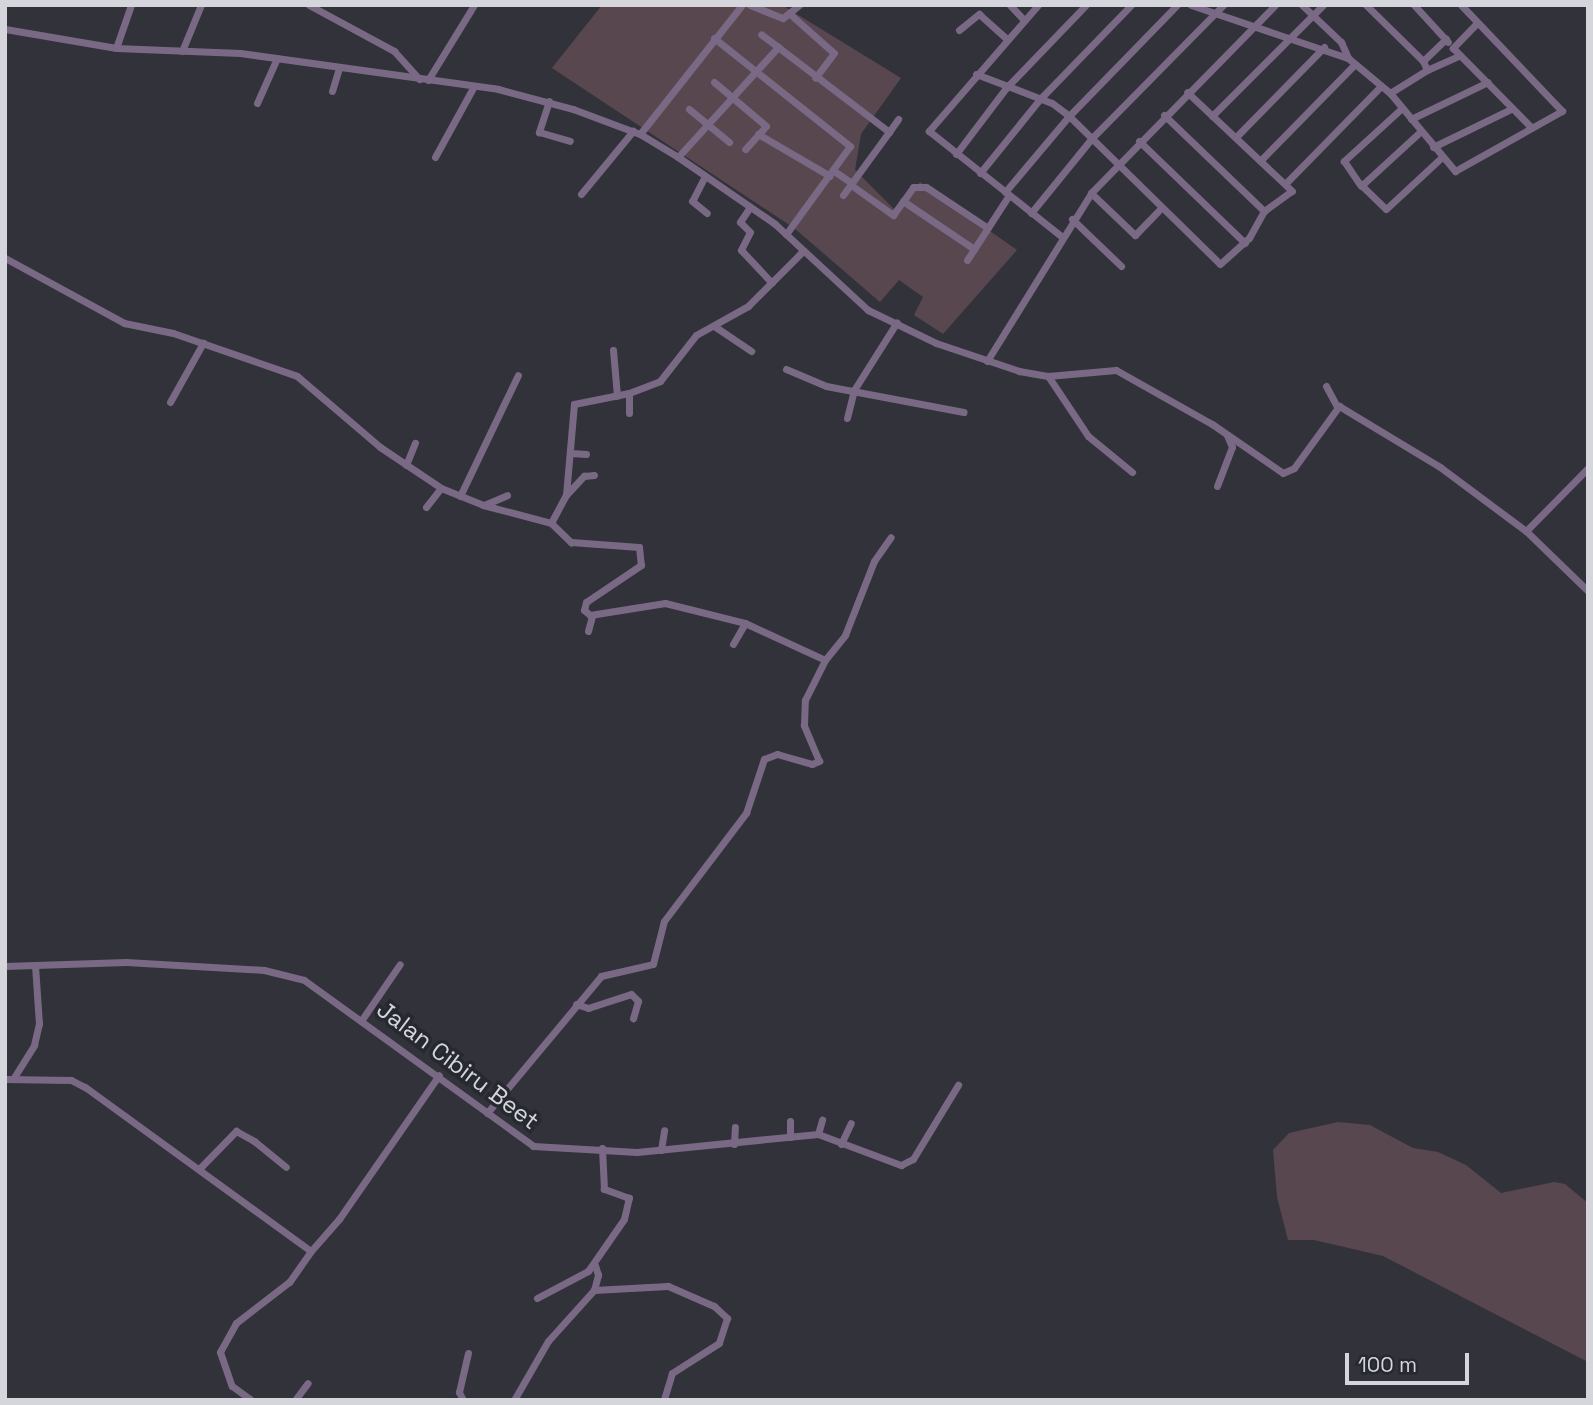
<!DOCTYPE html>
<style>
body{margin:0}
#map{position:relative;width:1593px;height:1405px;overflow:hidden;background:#31323a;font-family:"Space Grotesk",sans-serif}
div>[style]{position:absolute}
.green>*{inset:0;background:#594750}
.street>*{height:7px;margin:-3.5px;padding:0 3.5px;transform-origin:3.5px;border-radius:3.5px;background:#7a6984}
span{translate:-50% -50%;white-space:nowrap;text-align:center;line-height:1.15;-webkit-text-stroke:7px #272930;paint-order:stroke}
.street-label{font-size:24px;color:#d5d6db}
.frame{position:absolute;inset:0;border:7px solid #d5d6db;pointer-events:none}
.scale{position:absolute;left:1345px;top:1353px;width:124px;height:32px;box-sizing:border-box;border:4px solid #d5d6db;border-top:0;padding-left:9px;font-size:21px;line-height:24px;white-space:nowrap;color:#d5d6db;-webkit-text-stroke:5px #272930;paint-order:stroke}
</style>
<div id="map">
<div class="green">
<div style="clip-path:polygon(602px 5px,782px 5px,901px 78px,861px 134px,855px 170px,895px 210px,920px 182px,1017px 250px,943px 334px,914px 315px,923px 297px,899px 280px,880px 302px,794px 228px,552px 68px)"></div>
<div style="clip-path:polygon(1338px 1122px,1370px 1125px,1413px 1148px,1438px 1152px,1466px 1165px,1501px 1193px,1554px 1182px,1565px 1184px,1588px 1203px,1588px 1362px,1383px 1256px,1314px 1240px,1288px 1240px,1277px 1197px,1273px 1150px,1289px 1133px)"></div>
</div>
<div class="street">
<div style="left:309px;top:5px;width:97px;rotate:28.4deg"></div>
<div style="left:394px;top:51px;width:38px;rotate:48deg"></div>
<div style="left:750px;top:5px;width:35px;rotate:22deg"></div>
<div style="left:783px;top:18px;width:21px;rotate:-39deg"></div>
<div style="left:1010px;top:5px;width:21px;rotate:47deg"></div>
<div style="left:1038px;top:5px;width:167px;rotate:130.9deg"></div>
<div style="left:929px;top:131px;width:169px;rotate:38.5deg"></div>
<div style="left:1191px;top:5px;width:166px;rotate:18.7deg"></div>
<div style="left:1348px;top:58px;width:55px;rotate:39.8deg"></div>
<div style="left:1390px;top:93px;width:102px;rotate:50.2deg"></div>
<div style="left:1455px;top:171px;width:123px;rotate:-29.3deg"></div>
<div style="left:1562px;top:111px;width:146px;rotate:-133.6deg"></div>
<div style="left:1302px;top:5px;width:54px;rotate:43.5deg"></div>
<div style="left:1341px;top:42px;width:17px;rotate:66deg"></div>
<div style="left:1366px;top:5px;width:80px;rotate:44.5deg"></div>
<div style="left:1414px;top:5px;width:50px;rotate:47.4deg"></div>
<div style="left:791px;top:15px;width:57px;rotate:41.5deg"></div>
<div style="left:834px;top:53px;width:31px;rotate:127deg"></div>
<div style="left:1477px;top:23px;width:35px;rotate:134deg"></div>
<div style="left:1453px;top:48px;width:112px;rotate:45.4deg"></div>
<div style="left:5px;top:29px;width:113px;rotate:9.7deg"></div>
<div style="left:116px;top:48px;width:124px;rotate:2.3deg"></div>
<div style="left:240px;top:53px;width:260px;rotate:7.9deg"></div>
<div style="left:498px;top:89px;width:78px;rotate:14.9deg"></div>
<div style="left:573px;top:109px;width:72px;rotate:20.5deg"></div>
<div style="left:640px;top:134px;width:44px;rotate:31.2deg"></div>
<div style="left:678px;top:157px;width:118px;rotate:34.6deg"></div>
<div style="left:775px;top:224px;width:127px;rotate:42.8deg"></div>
<div style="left:868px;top:310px;width:76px;rotate:25.9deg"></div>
<div style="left:936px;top:343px;width:88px;rotate:18.6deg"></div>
<div style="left:1019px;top:371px;width:29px;rotate:10deg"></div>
<div style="left:1048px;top:376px;width:68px;rotate:-5deg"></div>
<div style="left:1116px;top:370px;width:110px;rotate:29.4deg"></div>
<div style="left:1212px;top:424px;width:86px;rotate:34.6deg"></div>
<div style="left:1283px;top:473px;width:12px;rotate:-24deg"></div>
<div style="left:1294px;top:468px;width:77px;rotate:-54deg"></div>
<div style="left:1339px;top:406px;width:118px;rotate:31.1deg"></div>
<div style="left:1440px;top:467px;width:107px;rotate:36.7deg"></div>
<div style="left:1526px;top:531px;width:88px;rotate:-45.5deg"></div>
<div style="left:959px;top:30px;width:26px;rotate:-39deg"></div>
<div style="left:979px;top:14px;width:38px;rotate:42deg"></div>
<div style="left:714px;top:38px;width:174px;rotate:38.5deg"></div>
<div style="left:850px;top:146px;width:109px;rotate:126deg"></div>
<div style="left:778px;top:47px;width:140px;rotate:37.4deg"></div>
<div style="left:889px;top:132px;width:16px;rotate:-55deg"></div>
<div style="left:116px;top:48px;width:46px;rotate:-70.8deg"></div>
<div style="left:182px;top:51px;width:50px;rotate:-67.6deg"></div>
<div style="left:1427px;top:70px;width:36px;rotate:-24deg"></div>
<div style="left:976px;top:74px;width:81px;rotate:20.9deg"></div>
<div style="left:1052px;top:103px;width:21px;rotate:37deg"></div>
<div style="left:1069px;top:116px;width:211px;rotate:44.4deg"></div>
<div style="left:1220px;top:264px;width:39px;rotate:-42deg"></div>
<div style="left:1249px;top:238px;width:31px;rotate:-61deg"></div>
<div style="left:1264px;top:211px;width:34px;rotate:-36deg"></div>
<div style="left:1292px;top:191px;width:144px;rotate:-136.7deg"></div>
<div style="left:428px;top:80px;width:88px;rotate:-58.5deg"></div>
<div style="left:714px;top:82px;width:68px;rotate:40.2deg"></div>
<div style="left:766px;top:126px;width:31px;rotate:132deg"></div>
<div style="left:332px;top:91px;width:24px;rotate:-73deg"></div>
<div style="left:1390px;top:93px;width:44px;rotate:-31.9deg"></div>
<div style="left:1427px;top:70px;width:10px;rotate:-114deg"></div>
<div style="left:1423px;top:61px;width:32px;rotate:-44deg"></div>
<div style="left:549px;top:101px;width:33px;rotate:108deg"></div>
<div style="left:539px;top:132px;width:32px;rotate:16deg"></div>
<div style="left:257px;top:103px;width:49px;rotate:-66deg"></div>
<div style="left:1402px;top:108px;width:79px;rotate:137.6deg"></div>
<div style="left:1344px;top:161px;width:27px;rotate:56deg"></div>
<div style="left:1359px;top:183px;width:37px;rotate:44deg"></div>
<div style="left:1386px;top:209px;width:76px;rotate:-42.9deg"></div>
<div style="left:689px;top:109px;width:52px;rotate:39.5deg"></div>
<div style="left:1164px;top:115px;width:139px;rotate:43.8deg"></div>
<div style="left:1212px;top:116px;width:157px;rotate:-45deg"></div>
<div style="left:1411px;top:119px;width:85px;rotate:-25.7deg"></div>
<div style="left:640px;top:134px;width:164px;rotate:-51.7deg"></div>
<div style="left:758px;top:134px;width:83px;rotate:30.3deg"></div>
<div style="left:1236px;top:137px;width:126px;rotate:-45.6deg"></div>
<div style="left:1139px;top:141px;width:147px;rotate:43.9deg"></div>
<div style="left:1433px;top:147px;width:87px;rotate:-26deg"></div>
<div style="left:956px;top:154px;width:83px;rotate:-52.9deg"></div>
<div style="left:1006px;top:88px;width:115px;rotate:-46.1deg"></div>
<div style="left:435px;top:157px;width:81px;rotate:-61.2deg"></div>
<div style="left:678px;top:157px;width:149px;rotate:-47.7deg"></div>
<div style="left:778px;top:47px;width:21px;rotate:-143deg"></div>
<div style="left:1261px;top:160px;width:134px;rotate:-45.6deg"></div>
<div style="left:834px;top:171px;width:22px;rotate:34deg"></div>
<div style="left:980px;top:173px;width:95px;rotate:-51deg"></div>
<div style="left:1040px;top:99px;width:131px;rotate:-45.9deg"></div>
<div style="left:705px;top:176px;width:28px;rotate:117deg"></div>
<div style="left:692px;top:201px;width:19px;rotate:39deg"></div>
<div style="left:1286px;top:183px;width:134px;rotate:-45.6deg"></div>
<div style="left:851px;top:185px;width:52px;rotate:35.5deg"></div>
<div style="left:893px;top:215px;width:34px;rotate:-54deg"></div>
<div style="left:913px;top:187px;width:13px"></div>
<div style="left:926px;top:187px;width:74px;rotate:33.5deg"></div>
<div style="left:1361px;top:186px;width:81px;rotate:-42.5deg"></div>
<div style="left:1005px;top:192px;width:99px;rotate:-49.9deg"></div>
<div style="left:1069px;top:116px;width:155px;rotate:-45.8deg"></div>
<div style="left:1091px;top:193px;width:61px;rotate:43.7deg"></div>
<div style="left:1135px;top:235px;width:36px;rotate:-46deg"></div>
<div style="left:581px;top:194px;width:82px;rotate:-50.5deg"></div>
<div style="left:843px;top:195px;width:78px;rotate:-53.9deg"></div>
<div style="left:903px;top:201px;width:86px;rotate:34.1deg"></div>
<div style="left:750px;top:207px;width:18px;rotate:124deg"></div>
<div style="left:740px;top:222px;width:14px;rotate:45deg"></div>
<div style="left:750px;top:232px;width:20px;rotate:117deg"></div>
<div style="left:741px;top:250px;width:45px;rotate:46.8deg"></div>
<div style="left:1031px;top:213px;width:97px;rotate:-50.9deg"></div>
<div style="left:1092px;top:138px;width:187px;rotate:-45.4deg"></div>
<div style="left:1072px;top:219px;width:68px;rotate:43.8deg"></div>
<div style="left:5px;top:258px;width:136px;rotate:28.6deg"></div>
<div style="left:124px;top:323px;width:50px;rotate:11.5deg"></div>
<div style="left:173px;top:333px;width:131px;rotate:19.1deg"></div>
<div style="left:297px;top:376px;width:109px;rotate:40.5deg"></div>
<div style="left:380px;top:447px;width:73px;rotate:33.9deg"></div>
<div style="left:441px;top:488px;width:45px;rotate:22deg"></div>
<div style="left:483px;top:505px;width:70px;rotate:14.8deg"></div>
<div style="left:551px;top:523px;width:28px;rotate:44deg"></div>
<div style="left:571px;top:542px;width:68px;rotate:4.2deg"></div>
<div style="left:639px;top:547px;width:18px;rotate:84deg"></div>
<div style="left:641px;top:565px;width:66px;rotate:146.1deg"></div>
<div style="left:586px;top:602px;width:8px;rotate:104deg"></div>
<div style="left:584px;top:610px;width:8px;rotate:40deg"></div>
<div style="left:590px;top:615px;width:76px;rotate:-9.1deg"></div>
<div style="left:665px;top:603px;width:82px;rotate:14deg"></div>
<div style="left:745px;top:623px;width:88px;rotate:24.8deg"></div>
<div style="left:967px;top:260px;width:77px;rotate:-57.1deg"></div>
<div style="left:714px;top:326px;width:45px;rotate:34deg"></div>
<div style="left:613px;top:350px;width:46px;rotate:85deg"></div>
<div style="left:987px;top:361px;width:198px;rotate:-58.2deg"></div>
<div style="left:1091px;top:193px;width:263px;rotate:-45.6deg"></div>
<div style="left:786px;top:369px;width:43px;rotate:23deg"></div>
<div style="left:826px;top:386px;width:140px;rotate:10.7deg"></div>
<div style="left:1048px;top:376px;width:72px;rotate:56.3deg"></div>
<div style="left:1088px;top:436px;width:57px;rotate:39.3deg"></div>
<div style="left:1326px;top:386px;width:24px;rotate:62deg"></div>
<div style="left:629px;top:393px;width:20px;rotate:90deg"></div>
<div style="left:170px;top:402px;width:68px;rotate:-60.8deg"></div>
<div style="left:847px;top:418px;width:29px;rotate:-76deg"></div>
<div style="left:854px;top:390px;width:80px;rotate:-57.7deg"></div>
<div style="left:571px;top:453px;width:15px;rotate:4deg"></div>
<div style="left:406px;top:465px;width:24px;rotate:-68deg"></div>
<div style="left:1217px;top:486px;width:42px;rotate:-69deg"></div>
<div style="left:1232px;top:447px;width:13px;rotate:-113deg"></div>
<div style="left:567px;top:494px;width:25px;rotate:-47deg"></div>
<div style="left:584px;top:476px;width:10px;rotate:-6deg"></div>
<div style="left:460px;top:496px;width:134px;rotate:-64.4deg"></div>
<div style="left:484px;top:505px;width:25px;rotate:-23deg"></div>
<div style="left:426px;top:507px;width:24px;rotate:-52deg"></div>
<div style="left:551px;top:523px;width:32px;rotate:-62deg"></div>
<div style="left:566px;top:495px;width:91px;rotate:-85deg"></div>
<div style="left:574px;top:404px;width:56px;rotate:-11.3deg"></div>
<div style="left:629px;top:393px;width:33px;rotate:-21deg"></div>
<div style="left:660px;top:381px;width:58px;rotate:-52deg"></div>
<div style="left:696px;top:335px;width:60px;rotate:-29.1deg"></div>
<div style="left:748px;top:306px;width:78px;rotate:-45deg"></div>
<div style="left:1526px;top:531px;width:86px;rotate:44.1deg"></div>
<div style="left:588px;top:631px;width:16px;rotate:-75deg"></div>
<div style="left:733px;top:644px;width:24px;rotate:-60deg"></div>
<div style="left:5px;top:966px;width:121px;rotate:-1.9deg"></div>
<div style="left:126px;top:962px;width:138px;rotate:3.3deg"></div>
<div style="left:264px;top:970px;width:41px;rotate:14deg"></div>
<div style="left:304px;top:980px;width:283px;rotate:35.9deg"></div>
<div style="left:533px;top:1146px;width:104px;rotate:3.3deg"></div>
<div style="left:637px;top:1152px;width:182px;rotate:-5.7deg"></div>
<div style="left:818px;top:1134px;width:89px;rotate:20.5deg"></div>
<div style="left:901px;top:1165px;width:13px;rotate:-27deg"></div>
<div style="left:913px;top:1159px;width:87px;rotate:-58.7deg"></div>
<div style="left:576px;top:1004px;width:13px;rotate:18deg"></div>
<div style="left:588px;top:1008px;width:45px;rotate:-18deg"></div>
<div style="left:631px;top:994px;width:10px;rotate:45deg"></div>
<div style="left:638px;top:1001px;width:18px;rotate:106deg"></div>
<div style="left:363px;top:1018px;width:65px;rotate:-55.6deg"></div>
<div style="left:5px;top:1079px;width:66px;rotate:0.9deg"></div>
<div style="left:71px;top:1080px;width:16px;rotate:27deg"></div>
<div style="left:85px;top:1087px;width:279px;rotate:36deg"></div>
<div style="left:311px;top:1251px;width:38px;rotate:125deg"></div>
<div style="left:289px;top:1282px;width:67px;rotate:142.3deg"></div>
<div style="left:236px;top:1323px;width:33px;rotate:119deg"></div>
<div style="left:220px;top:1352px;width:36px;rotate:71deg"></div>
<div style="left:232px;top:1386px;width:24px;rotate:36deg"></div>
<div style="left:13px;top:1079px;width:40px;rotate:-58deg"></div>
<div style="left:34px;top:1045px;width:22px;rotate:-77deg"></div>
<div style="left:39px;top:1024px;width:59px;rotate:-93.9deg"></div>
<div style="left:487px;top:1113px;width:178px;rotate:-50.2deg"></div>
<div style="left:601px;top:976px;width:53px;rotate:-13deg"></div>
<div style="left:653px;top:964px;width:44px;rotate:-75.7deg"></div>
<div style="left:664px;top:921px;width:136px;rotate:-52.8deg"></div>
<div style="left:746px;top:813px;width:57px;rotate:-71.6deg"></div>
<div style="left:764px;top:759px;width:14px;rotate:-21deg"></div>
<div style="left:777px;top:754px;width:36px;rotate:16deg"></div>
<div style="left:812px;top:764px;width:8px;rotate:-23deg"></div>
<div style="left:819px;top:761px;width:39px;rotate:-113deg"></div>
<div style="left:804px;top:725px;width:25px;rotate:-88deg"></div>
<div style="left:805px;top:700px;width:45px;rotate:-63.4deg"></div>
<div style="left:825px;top:660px;width:32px;rotate:-51deg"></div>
<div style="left:845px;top:635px;width:79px;rotate:-68.6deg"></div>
<div style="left:874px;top:561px;width:29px;rotate:-55deg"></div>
<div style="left:790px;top:1121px;width:16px;rotate:90deg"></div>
<div style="left:818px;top:1134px;width:15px;rotate:-74deg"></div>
<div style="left:734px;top:1144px;width:17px;rotate:-87deg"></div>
<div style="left:841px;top:1144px;width:23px;rotate:-65deg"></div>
<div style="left:661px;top:1150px;width:20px;rotate:-81deg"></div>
<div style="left:200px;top:1168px;width:52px;rotate:-45.8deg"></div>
<div style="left:236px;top:1131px;width:21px;rotate:29deg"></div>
<div style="left:254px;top:1141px;width:41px;rotate:39.1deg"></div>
<div style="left:311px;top:1251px;width:43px;rotate:-48.8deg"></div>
<div style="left:339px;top:1219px;width:175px;rotate:-55.2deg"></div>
<div style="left:594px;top:1290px;width:16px;rotate:-75deg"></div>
<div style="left:598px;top:1275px;width:10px;rotate:-107deg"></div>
<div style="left:537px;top:1298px;width:58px;rotate:-27.9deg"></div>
<div style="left:588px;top:1271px;width:63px;rotate:-55.3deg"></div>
<div style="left:624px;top:1219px;width:22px;rotate:-77deg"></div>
<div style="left:629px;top:1198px;width:27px;rotate:-160deg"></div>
<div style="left:604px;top:1189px;width:41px;rotate:-92.8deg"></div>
<div style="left:295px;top:1400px;width:21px;rotate:-53deg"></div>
<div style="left:463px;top:1400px;width:9px;rotate:-117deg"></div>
<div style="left:459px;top:1392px;width:40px;rotate:-77deg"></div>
<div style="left:514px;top:1400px;width:68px;rotate:-60deg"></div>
<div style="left:548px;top:1341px;width:69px;rotate:-48deg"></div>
<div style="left:594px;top:1290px;width:74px;rotate:-3.1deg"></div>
<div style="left:668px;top:1286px;width:50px;rotate:23.5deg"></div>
<div style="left:714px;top:1306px;width:18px;rotate:43deg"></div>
<div style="left:727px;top:1318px;width:26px;rotate:108deg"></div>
<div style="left:719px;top:1343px;width:56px;rotate:147.4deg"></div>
<div style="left:672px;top:1373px;width:28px;rotate:107deg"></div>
</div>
<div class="street-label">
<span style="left:458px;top:1065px;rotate:37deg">Jalan Cibiru Beet</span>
</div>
<div class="frame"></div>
<div class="scale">100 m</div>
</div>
